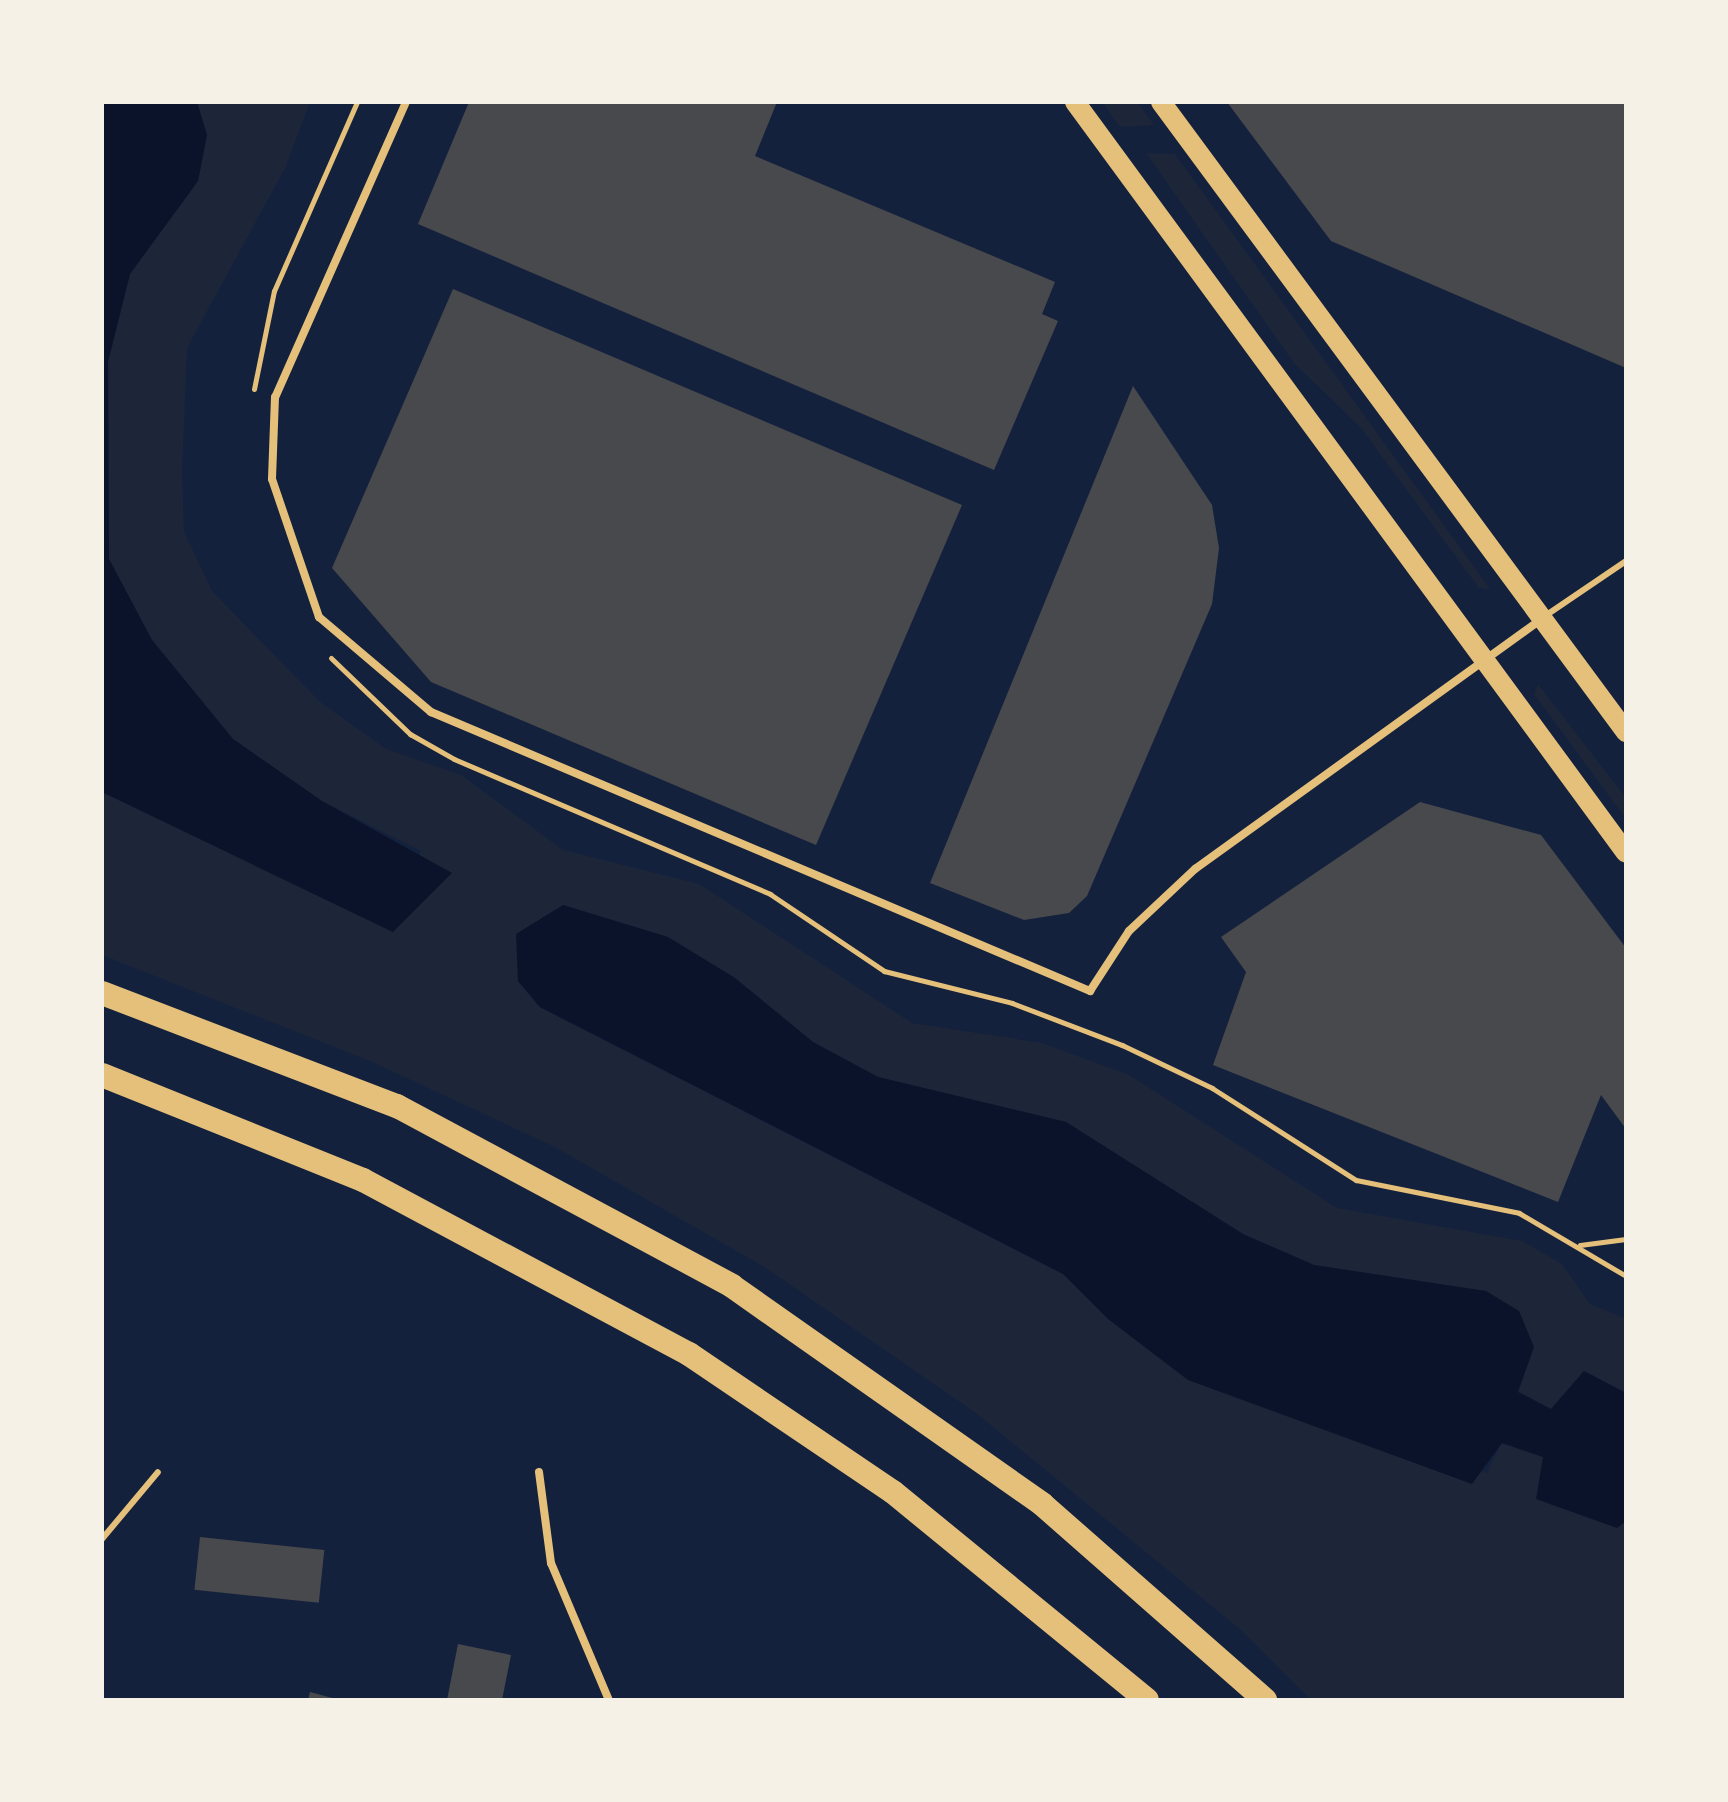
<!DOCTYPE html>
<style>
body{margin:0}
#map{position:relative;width:1728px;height:1802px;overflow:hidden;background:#14213d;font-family:"Fira Sans",sans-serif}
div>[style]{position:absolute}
.green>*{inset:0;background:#1d2539}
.water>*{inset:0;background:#0b132b}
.building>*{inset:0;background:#48494c;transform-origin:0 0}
.path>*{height:5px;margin:-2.5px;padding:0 2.5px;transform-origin:2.5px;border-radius:2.5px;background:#e5c07b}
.service>*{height:6px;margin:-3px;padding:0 3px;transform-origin:3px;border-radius:3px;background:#e5c07b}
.minor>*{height:8px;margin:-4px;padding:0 4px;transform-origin:4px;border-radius:4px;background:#e5c07b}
.primary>*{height:20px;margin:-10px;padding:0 10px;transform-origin:10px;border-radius:10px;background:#e5c07b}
.motorway>*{height:24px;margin:-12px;padding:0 12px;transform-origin:12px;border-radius:12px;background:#e5c07b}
span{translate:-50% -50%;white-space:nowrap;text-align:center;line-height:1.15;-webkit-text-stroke:8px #f6f1e7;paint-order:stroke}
.frame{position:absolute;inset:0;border:104px solid #f6f1e7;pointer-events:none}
</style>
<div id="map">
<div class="green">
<div style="clip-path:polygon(197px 102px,310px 102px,285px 168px,187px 348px,182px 472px,184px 532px,212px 591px,320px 702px,386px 749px,461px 775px,563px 850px,699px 884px,912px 1023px,1042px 1043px,1129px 1075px,1337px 1208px,1522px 1241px,1562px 1264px,1590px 1304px,1626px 1319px,1626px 1393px,1584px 1371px,1551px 1409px,1518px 1391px,1486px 1291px,1314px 1265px,1243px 1234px,1066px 1122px,878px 1077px,813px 1042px,735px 978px,668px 937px,563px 905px,518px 981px,539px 1007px,1063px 1274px,1108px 1319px,1487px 1473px,1501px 1443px,1543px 1457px,1617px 1528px,1626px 1521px,1626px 1700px,1311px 1700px,1241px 1630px,976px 1413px,766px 1268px,555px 1147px,370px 1061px,102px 955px,102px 792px,393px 932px,421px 851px,322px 801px,233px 739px,152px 640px,109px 559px,108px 362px,130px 274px,198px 181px,207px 135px)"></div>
<div style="clip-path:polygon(1102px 102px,1137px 102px,1154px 125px,1120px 127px)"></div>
<div style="clip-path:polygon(1146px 153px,1175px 154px,1490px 589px,1479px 588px,1361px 428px,1294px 363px)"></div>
<div style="clip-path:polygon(1538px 684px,1626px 798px,1626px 819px,1534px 694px)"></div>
</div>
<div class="water">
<div style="clip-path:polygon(102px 102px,197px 102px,207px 135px,198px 181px,130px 274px,108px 362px,109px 559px,152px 640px,233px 739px,322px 801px,452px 873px,393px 932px,102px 792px)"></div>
<div style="clip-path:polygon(563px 905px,668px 937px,735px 978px,813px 1042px,878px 1077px,1066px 1122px,1243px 1234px,1314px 1265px,1486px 1291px,1519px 1311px,1534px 1347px,1518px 1392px,1551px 1409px,1584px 1371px,1626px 1393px,1626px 1521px,1617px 1528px,1536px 1499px,1543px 1457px,1502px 1443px,1472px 1484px,1188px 1380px,1108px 1319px,1063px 1274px,540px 1007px,518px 981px,516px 934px)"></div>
</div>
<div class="building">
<div style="clip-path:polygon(469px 102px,777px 102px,755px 156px,1055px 282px,1042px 314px,1058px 321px,994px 470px,418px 224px)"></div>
<div style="clip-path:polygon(1227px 102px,1626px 102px,1626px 368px,1331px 241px)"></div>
<div style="clip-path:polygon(453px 289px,962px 505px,816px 845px,431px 682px,332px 568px)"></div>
<div style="clip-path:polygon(1133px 386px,1212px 505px,1219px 548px,1212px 604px,1087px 896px,1069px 913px,1024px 920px,930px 883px)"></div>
<div style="clip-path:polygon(1420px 802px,1541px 835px,1626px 948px,1626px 1129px,1601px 1095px,1558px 1202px,1213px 1065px,1246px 972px,1221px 937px)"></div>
<div style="left:200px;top:1537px;width:125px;height:53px;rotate:6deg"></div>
<div style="clip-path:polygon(458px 1644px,511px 1655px,502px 1700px,447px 1700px)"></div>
<div style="clip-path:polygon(310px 1692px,336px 1699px,336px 1700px,308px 1700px)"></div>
</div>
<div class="path">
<div style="left:254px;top:389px;width:100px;rotate:-78.5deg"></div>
<div style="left:274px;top:291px;width:206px;rotate:-66.3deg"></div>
<div style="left:331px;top:658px;width:110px;rotate:43.9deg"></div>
<div style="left:410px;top:734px;width:51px;rotate:29.6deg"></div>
<div style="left:454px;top:759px;width:344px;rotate:23.1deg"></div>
<div style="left:770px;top:894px;width:138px;rotate:34deg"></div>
<div style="left:884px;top:971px;width:132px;rotate:14deg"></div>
<div style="left:1012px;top:1003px;width:118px;rotate:20.9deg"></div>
<div style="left:1122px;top:1045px;width:100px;rotate:25.5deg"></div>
<div style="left:1212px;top:1088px;width:171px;rotate:32.6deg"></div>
<div style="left:1356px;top:1180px;width:166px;rotate:11.4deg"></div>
<div style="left:1519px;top:1213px;width:124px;rotate:30.5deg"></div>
<div style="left:1580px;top:1245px;width:46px;rotate:-7.4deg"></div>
</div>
<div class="service">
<div style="left:1545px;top:616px;width:98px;rotate:-34.2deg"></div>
<div style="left:102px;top:1539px;width:87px;rotate:-50.1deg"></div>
</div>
<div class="minor">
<div style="left:406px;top:102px;width:323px;rotate:113.9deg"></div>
<div style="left:275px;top:397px;width:82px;rotate:92.1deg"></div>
<div style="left:272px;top:479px;width:146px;rotate:71.2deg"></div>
<div style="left:319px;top:617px;width:147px;rotate:40.3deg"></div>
<div style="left:431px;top:712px;width:716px;rotate:22.95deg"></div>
<div style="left:1090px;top:991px;width:72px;rotate:-57deg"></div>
<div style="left:1129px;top:931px;width:91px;rotate:-43.2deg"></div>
<div style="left:1195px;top:869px;width:427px;rotate:-35.8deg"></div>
<div style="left:539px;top:1472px;width:92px;rotate:82.5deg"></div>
<div style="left:551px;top:1563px;width:149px;rotate:67.1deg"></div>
</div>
<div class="primary">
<div style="left:1075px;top:102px;width:931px;rotate:53.73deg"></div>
<div style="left:1161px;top:102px;width:783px;rotate:53.57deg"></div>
</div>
<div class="motorway">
<div style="left:102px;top:993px;width:316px;rotate:21deg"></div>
<div style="left:397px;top:1106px;width:380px;rotate:28.2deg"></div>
<div style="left:732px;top:1286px;width:379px;rotate:35.1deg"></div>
<div style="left:1042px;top:1504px;width:297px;rotate:41.3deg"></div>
<div style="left:102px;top:1075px;width:281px;rotate:21.9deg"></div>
<div style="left:363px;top:1180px;width:370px;rotate:28.1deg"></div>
<div style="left:689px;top:1354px;width:246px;rotate:34.1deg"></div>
<div style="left:893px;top:1492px;width:328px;rotate:39.3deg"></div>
</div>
<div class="frame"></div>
</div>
